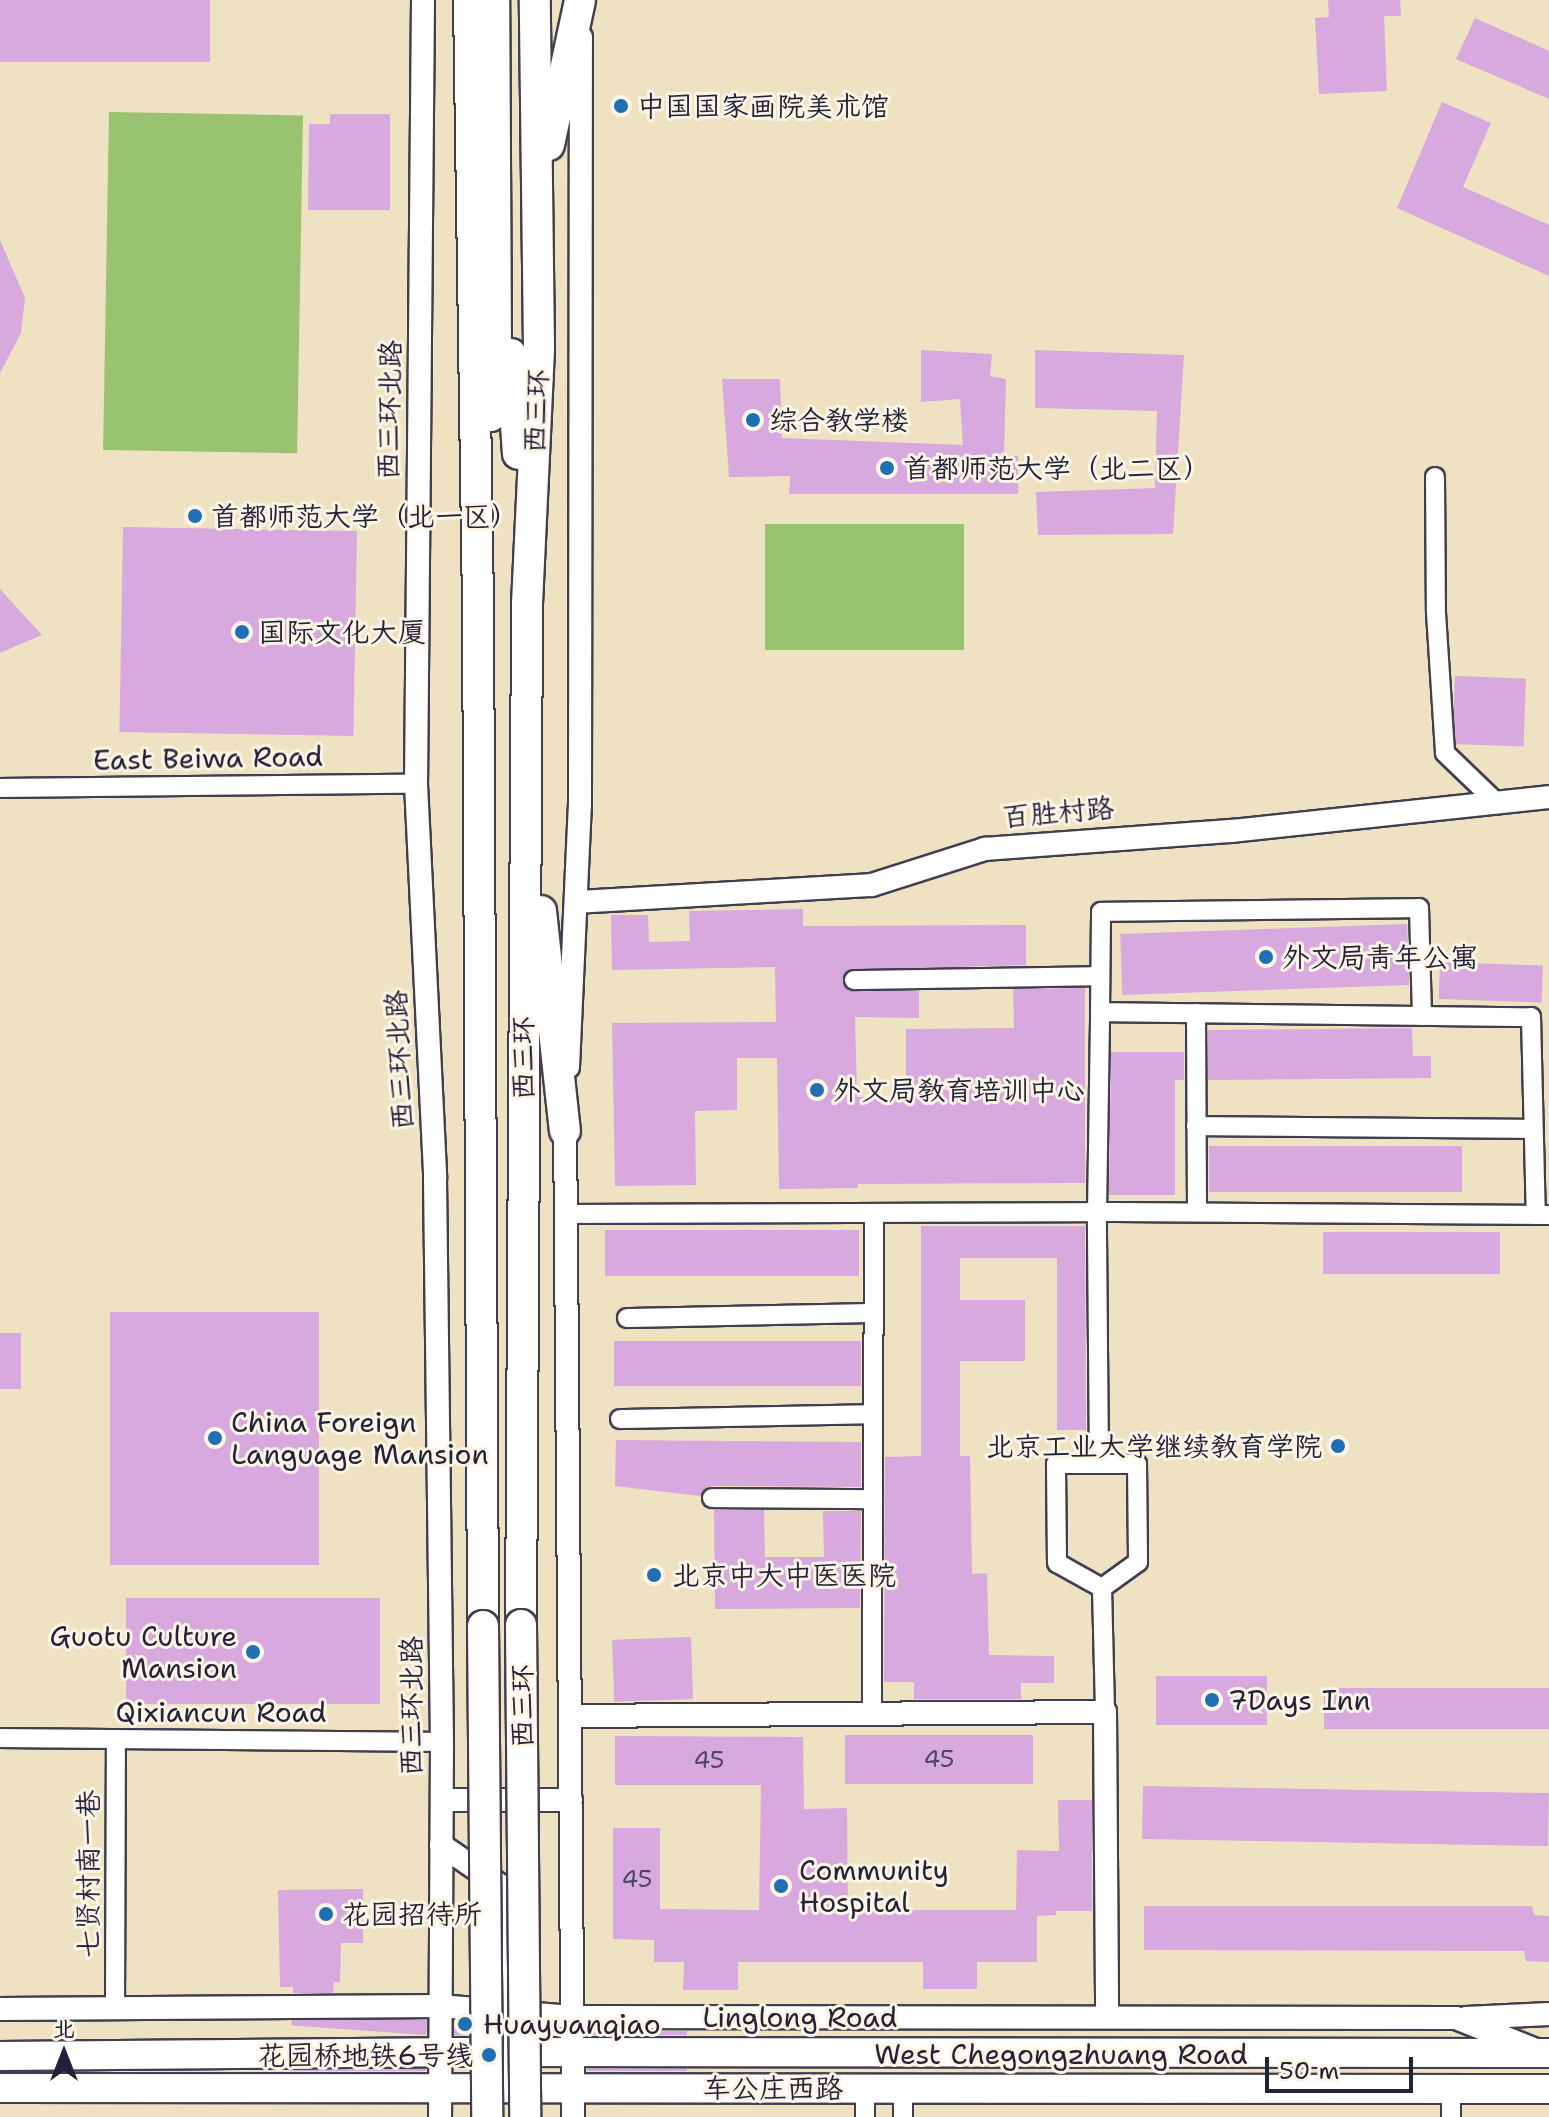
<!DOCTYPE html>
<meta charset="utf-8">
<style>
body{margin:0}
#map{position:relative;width:1549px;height:2117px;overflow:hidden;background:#efe2c3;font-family:"Shantell Sans","LXGW WenKai TC",sans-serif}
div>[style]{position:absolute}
.green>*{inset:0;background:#99c370;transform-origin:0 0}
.building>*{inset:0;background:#d7a9de;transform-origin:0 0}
.roads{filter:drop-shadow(2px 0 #413f4f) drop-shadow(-2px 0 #413f4f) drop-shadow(0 2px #413f4f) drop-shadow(0 -2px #413f4f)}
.minor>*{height:18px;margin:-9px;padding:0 9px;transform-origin:9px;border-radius:9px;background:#fff}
.tertiary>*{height:22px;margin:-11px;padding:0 11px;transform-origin:11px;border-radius:11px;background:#fff}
.primary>*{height:28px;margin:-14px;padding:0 14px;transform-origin:14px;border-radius:14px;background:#fff}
.trunk>*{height:30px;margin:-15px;padding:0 15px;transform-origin:15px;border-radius:15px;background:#fff}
.bridges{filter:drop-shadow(2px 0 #413f4f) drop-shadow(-2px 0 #413f4f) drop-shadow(0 2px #413f4f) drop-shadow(0 -2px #413f4f)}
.trunk-bridge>*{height:30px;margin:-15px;padding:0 15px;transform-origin:15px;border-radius:15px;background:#fff}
.dots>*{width:22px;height:22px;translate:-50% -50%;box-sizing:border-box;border:4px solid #fcf5e5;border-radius:50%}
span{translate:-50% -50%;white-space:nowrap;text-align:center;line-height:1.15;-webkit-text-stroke:6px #fcf5e5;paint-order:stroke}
.number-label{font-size:24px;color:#4f4464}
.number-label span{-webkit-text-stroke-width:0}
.poi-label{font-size:28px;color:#22223b}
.left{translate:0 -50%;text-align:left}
.right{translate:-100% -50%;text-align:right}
.street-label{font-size:28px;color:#22223b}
.north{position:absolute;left:24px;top:2013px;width:80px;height:80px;-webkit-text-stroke:6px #fcf5e5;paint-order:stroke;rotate:0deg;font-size:22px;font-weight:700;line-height:32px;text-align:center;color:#22223b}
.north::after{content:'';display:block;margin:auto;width:28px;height:36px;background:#22223b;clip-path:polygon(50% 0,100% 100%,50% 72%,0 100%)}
.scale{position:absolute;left:1265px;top:2057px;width:148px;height:36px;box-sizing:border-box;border:4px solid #22223b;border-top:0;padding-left:10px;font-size:24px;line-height:28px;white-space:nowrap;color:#22223b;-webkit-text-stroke:6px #fcf5e5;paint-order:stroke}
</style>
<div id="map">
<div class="green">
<div style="left:109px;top:112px;width:194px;height:338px;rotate:1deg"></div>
<div style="left:765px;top:524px;width:199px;height:126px"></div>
</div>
<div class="building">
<div style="left:0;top:0;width:210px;height:62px"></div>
<div style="clip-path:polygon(1328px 0,1400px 0,1401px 16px,1384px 16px,1387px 91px,1319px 94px,1315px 18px,1329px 17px)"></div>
<div style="clip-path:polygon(1475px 18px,1549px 51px,1549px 99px,1456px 59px)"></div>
<div style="clip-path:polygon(1442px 102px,1491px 123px,1463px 187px,1549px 225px,1549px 276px,1397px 208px)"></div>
<div style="clip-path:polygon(330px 114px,390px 114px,390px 210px,308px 210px,309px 124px,330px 124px)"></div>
<div style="clip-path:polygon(0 240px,25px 298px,21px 333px,0 373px)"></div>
<div style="clip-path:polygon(921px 350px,992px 354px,990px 376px,1006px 379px,1004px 456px,1018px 456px,1018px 494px,789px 494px,790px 476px,729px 477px,722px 379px,780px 379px,782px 438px,963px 445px,960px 399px,921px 402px)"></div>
<div style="clip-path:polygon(1035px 350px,1184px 355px,1173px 534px,1038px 535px,1036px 492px,1155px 488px,1157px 411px,1035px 408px)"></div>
<div style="left:123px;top:527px;width:234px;height:205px;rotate:1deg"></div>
<div style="clip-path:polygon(0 589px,42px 635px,0 653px)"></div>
<div style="left:1455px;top:676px;width:71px;height:68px;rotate:2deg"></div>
<div style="clip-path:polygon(803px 909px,803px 926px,1026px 925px,1026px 965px,847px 970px,842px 981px,849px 991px,919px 991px,919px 1018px,855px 1017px,857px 1097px,906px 1097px,906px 1029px,1014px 1028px,1013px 989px,1085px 988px,1085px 1183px,858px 1184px,858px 1188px,779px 1189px,777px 1058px,737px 1058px,737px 1110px,695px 1111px,696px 1185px,615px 1186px,612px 1023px,776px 1022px,775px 967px,612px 970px,611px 915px,648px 915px,649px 942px,690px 941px,689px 911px)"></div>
<div style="left:1407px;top:924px;width:61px;height:287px;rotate:88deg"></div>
<div style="left:1440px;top:962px;width:103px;height:37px;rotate:2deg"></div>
<div style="clip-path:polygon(1412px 1028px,1413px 1056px,1431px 1056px,1431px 1078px,1208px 1080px,1208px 1030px)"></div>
<div style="clip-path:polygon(1111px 1052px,1184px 1052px,1184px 1080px,1175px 1080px,1175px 1195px,1109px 1195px)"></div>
<div style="left:1462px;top:1146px;width:46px;height:253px;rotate:90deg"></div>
<div style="clip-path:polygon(921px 1226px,1085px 1226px,1086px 1430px,1057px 1430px,1057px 1258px,960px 1258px,960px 1300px,1025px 1300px,1025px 1361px,960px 1361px,960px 1456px,970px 1456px,972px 1574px,987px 1573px,989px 1655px,1054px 1656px,1054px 1683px,1021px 1683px,1021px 1699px,914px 1699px,914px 1682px,884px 1682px,885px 1457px,921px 1456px)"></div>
<div style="left:605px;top:1230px;width:254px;height:46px"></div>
<div style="left:1323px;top:1232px;width:177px;height:42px"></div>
<div style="left:110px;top:1312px;width:209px;height:253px"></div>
<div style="left:0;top:1333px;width:21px;height:56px"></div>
<div style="left:614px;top:1341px;width:247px;height:45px"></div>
<div style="clip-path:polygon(616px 1440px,861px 1442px,861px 1487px,712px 1486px,705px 1488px,700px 1496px,615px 1486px)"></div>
<div style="clip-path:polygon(714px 1510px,764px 1510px,765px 1557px,824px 1557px,823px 1511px,861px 1511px,860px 1608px,715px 1609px)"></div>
<div style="left:126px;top:1598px;width:254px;height:106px"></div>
<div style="left:691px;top:1637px;width:62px;height:79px;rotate:88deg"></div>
<div style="left:1156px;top:1676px;width:111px;height:49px"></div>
<div style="left:1324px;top:1688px;width:225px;height:41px"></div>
<div style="left:845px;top:1735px;width:188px;height:49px"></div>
<div style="clip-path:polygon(615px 1736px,803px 1737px,804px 1809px,847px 1808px,848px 1910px,1016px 1910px,1017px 1850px,1059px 1851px,1058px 1800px,1092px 1800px,1092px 1911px,1056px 1911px,1056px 1915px,1037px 1916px,1037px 1962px,977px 1962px,977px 1989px,923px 1989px,923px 1962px,738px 1962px,738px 1990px,683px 1990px,684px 1962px,654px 1962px,654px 1940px,613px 1939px,613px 1828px,660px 1828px,660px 1909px,759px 1910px,761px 1785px,615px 1785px)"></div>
<div style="left:1143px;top:1786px;width:406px;height:53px;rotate:1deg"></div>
<div style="clip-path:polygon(363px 1889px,363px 1943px,341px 1943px,340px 1982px,334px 1982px,333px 1993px,293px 1993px,293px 1987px,280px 1987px,278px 1890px)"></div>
<div style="clip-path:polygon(1144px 1906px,1532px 1906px,1534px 1915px,1549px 1916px,1549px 1962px,1526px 1961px,1524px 1951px,1144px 1950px)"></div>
<div style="left:427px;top:2020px;width:15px;height:135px;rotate:94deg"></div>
<div style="left:455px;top:2021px;width:13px;height:14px;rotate:4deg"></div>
<div style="left:586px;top:2031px;width:101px;height:4px"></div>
<div style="clip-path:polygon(426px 2069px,426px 2071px,290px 2071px,290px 2070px)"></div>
<div style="left:587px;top:2069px;width:100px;height:2px"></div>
</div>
<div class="roads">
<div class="minor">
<div style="left:1435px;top:477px;width:136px;rotate:89.6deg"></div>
<div style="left:1436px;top:613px;width:140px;rotate:86.3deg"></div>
<div style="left:1445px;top:753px;width:74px;rotate:43.9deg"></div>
<div style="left:0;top:788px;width:416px;rotate:-0.6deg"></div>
<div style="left:854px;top:980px;width:246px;rotate:-0.9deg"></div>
<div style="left:1100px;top:1012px;width:100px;rotate:-89.4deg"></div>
<div style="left:1101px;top:912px;width:318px;rotate:-0.7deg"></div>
<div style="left:1419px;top:908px;width:108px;rotate:88.4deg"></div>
<div style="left:1196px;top:1013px;width:199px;rotate:89.7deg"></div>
<div style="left:1196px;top:1126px;width:337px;rotate:0.5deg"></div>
<div style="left:565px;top:1214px;width:550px;rotate:-0.21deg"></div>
<div style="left:1115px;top:1212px;width:434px;rotate:0.4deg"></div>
<div style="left:627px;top:1318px;width:247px;rotate:-1.2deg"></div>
<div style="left:620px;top:1419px;width:253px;rotate:-1.1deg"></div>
<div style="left:1099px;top:1463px;width:251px;rotate:-90.5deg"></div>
<div style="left:1097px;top:1212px;width:200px;rotate:-89.1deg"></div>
<div style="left:1100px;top:1012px;width:431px;rotate:0.7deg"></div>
<div style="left:1531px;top:1017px;width:198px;rotate:88.6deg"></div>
<div style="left:1056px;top:1464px;width:81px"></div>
<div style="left:1137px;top:1464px;width:98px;rotate:89.4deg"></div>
<div style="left:1138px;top:1562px;width:44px;rotate:144.2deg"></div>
<div style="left:1102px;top:1588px;width:51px;rotate:-150.9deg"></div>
<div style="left:1057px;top:1563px;width:99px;rotate:-90.6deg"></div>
<div style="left:712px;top:1498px;width:161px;rotate:0.4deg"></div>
<div style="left:1102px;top:1588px;width:124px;rotate:88.6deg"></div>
<div style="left:872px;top:1714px;width:501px;rotate:-89.77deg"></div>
<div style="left:0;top:1738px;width:442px;rotate:0.5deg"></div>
<div style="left:115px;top:2009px;width:270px;rotate:-89.8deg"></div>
<div style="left:865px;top:2088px;width:29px;rotate:90deg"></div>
<div style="left:903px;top:2088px;width:29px;rotate:90deg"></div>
<div style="left:1451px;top:2089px;width:28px;rotate:90deg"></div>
</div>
<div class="tertiary">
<div style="left:423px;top:0;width:784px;rotate:90.51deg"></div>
<div style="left:416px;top:784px;width:395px;rotate:87.2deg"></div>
<div style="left:435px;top:1179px;width:563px;rotate:89.29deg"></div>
<div style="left:442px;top:1742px;width:375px;rotate:90.3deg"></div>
<div style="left:577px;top:902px;width:295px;rotate:-3.3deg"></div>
<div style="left:872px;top:885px;width:119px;rotate:-17.7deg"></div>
<div style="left:985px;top:849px;width:248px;rotate:-4.2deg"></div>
<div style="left:1232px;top:831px;width:319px;rotate:-6.1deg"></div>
<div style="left:568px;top:1067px;width:262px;rotate:-87.4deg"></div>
<div style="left:580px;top:805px;width:768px;rotate:-89.93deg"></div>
<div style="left:565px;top:1117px;width:1000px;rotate:89.54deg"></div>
<div style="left:570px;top:1716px;width:535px;rotate:-0.43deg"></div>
<div style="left:1105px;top:1712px;width:305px;rotate:89.6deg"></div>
<div style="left:442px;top:1800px;width:129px"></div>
<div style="left:441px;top:1845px;width:80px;rotate:34.3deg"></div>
<div style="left:507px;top:1890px;width:176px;rotate:89deg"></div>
<div style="left:0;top:2009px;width:440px;rotate:-0.4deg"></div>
<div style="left:440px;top:2006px;width:132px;rotate:4.8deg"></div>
<div style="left:572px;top:2017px;width:884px;rotate:0.06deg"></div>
<div style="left:1456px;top:2018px;width:86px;rotate:21.8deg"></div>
<div style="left:1466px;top:2018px;width:83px;rotate:-2.8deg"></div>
</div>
<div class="primary">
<div style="left:0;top:2056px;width:440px;rotate:-0.5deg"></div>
<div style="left:440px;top:2052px;width:1109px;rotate:0.05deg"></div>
<div style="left:0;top:2088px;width:1549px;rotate:0.04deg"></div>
</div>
<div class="trunk">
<div style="left:469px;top:0;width:606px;rotate:89.15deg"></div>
<div style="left:478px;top:606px;width:1020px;rotate:89.72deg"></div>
<div style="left:549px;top:145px;width:148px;rotate:-77.9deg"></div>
<div style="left:511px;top:354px;width:100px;rotate:86deg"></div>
<div style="left:491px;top:416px;width:69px;rotate:-85.9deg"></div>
<div style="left:496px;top:347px;width:347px;rotate:-90.3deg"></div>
<div style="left:541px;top:911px;width:221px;rotate:83.8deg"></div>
<div style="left:521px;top:1625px;width:1021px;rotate:-89.66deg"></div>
<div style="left:527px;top:604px;width:256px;rotate:-87.3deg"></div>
<div style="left:539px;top:348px;width:348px;rotate:-90.7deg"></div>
</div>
</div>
<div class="bridges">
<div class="trunk-bridge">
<div style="left:521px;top:1625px;width:492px;rotate:89.5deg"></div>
<div style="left:483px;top:1626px;width:491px;rotate:89.5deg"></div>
</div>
</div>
<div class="dots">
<div style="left:621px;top:106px;background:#1f6fb2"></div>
<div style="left:753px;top:420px;background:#1f6fb2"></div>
<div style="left:887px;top:468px;background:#1f6fb2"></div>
<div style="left:195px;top:516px;background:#1f6fb2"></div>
<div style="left:242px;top:632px;background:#1f6fb2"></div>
<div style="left:1266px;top:957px;background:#1f6fb2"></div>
<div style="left:817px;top:1090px;background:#1f6fb2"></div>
<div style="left:215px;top:1438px;background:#1f6fb2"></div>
<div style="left:1338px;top:1446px;background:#1f6fb2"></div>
<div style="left:654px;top:1575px;background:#1f6fb2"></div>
<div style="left:253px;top:1652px;background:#1f6fb2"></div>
<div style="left:1212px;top:1700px;background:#1f6fb2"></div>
<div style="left:781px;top:1886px;background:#1f6fb2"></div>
<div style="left:326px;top:1914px;background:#1f6fb2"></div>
<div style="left:465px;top:2024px;background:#1f6fb2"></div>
<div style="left:489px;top:2055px;background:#1f6fb2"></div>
</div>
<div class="number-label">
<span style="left:939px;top:1760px">45</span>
<span style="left:709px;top:1761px">45</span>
<span style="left:637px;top:1880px">45</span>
</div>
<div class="poi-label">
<span class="left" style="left:637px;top:106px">中国国家画院美术馆</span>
<span class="left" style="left:769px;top:420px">综合教学楼</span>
<span class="left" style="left:903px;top:468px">首都师范大学（北二区）</span>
<span class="left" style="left:211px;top:516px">首都师范大学（北一区）</span>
<span class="left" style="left:258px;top:632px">国际文化大厦</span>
<span class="left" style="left:1282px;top:957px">外文局青年公寓</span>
<span class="left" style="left:833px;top:1090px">外文局教育培训中心</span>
<span class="left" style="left:231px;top:1438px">China Foreign<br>Language Mansion</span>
<span class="right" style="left:1322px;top:1446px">北京工业大学继续教育学院</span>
<span class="left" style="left:672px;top:1575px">北京中大中医医院</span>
<span class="right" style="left:237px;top:1652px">Guotu Culture<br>Mansion</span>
<span class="left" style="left:1228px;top:1700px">7Days Inn</span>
<span class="left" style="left:799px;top:1886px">Community<br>Hospital</span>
<span class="left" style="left:342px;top:1914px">花园招待所</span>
<span class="left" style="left:483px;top:2024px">Huayuanqiao</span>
<span class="right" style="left:473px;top:2055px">花园桥地铁6号线</span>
</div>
<div class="street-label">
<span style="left:389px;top:410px;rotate:-89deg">西三环北路</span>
<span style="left:536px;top:411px;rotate:-87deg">西三环</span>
<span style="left:208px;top:758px;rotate:-1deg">East Beiwa Road</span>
<span style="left:1058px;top:812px;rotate:-5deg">百胜村路</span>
<span style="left:523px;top:1058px;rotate:-90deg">西三环</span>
<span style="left:399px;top:1060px;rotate:-93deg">西三环北路</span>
<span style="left:411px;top:1706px;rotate:-90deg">西三环北路</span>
<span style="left:522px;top:1706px;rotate:-90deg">西三环</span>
<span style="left:221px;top:1712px">Qixiancun Road</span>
<span style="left:88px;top:1874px;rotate:-90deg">七贤村南一巷</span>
<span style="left:800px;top:2017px">Linglong Road</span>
<span style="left:1061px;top:2054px">West Chegongzhuang Road</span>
<span style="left:773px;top:2088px">车公庄西路</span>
</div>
<div class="north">北</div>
<div class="scale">50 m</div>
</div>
